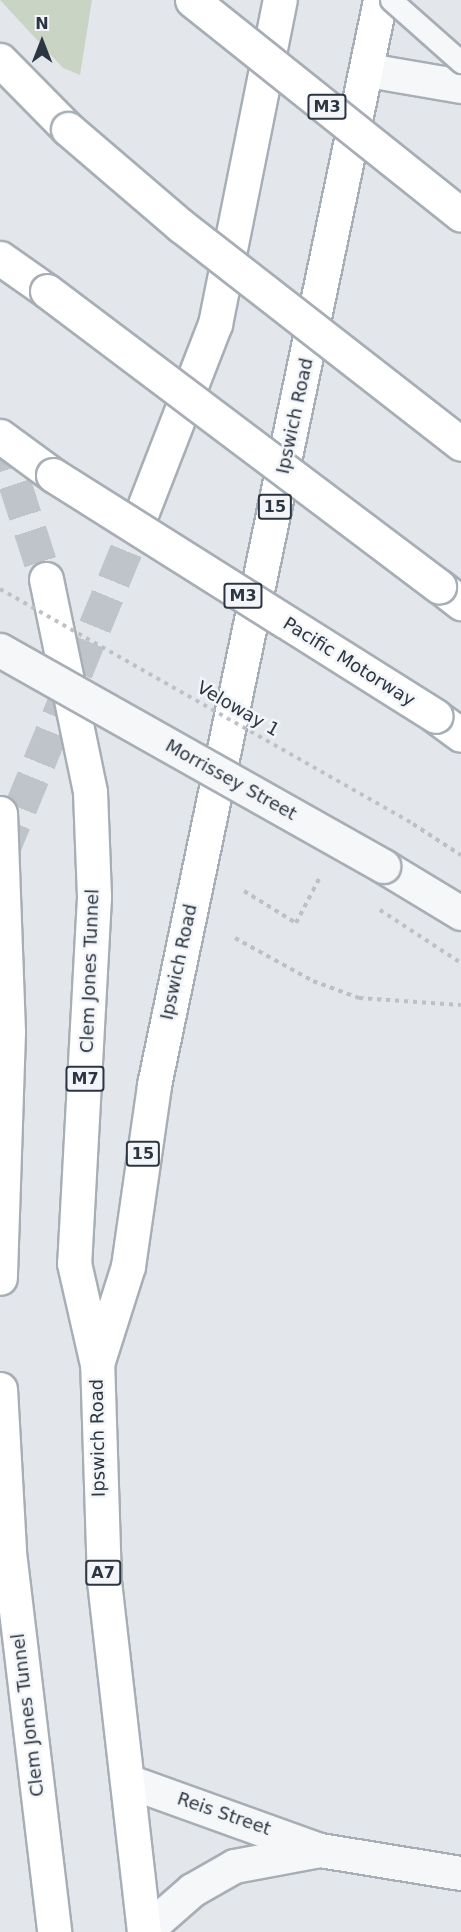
<!DOCTYPE html>
<style>
body{margin:0}
#map{position:relative;width:461px;height:1932px;overflow:hidden;background:#e3e7eb;font-family:"DejaVu Sans",sans-serif}
div>[style]{position:absolute}
.green>*{inset:0;background:#cad4c5}
.trunk-tunnel>*{height:33px;margin-top:-16.5px;transform-origin:0;background:repeating-linear-gradient(90deg,#bec4c9 0 33px,transparent 0 49px)}
.motorway-tunnel>*{height:33px;margin-top:-16.5px;transform-origin:0;background:repeating-linear-gradient(90deg,#bec4c9 0 33px,transparent 0 49px)}
.path>*{height:4px;margin-top:-2px;transform-origin:0;background:repeating-linear-gradient(90deg,#bdc1c6 0 4.5px,transparent 0 9px)}
.roads{filter:drop-shadow(2px 0 #a8aeb5) drop-shadow(-2px 0 #a8aeb5) drop-shadow(0 2px #a8aeb5) drop-shadow(0 -2px #a8aeb5)}
.minor>*{height:33px;margin:-16.5px;padding:0 16.5px;transform-origin:16.5px;border-radius:16.5px;background:#f6f7f9}
.tertiary>*{height:33px;margin:-16.5px;padding:0 16.5px;transform-origin:16.5px;border-radius:16.5px;background:#f6f7f9}
.trunk>*{height:33px;margin:-16.5px;padding:0 16.5px;transform-origin:16.5px;border-radius:16.5px;background:#fff}
.motorway>*{height:33px;margin:-16.5px;padding:0 16.5px;transform-origin:16.5px;border-radius:16.5px;background:#fff}
.path-bridge>*{height:4px;margin-top:-2px;transform-origin:0;background:repeating-linear-gradient(90deg,#bdc1c6 0 4.5px,transparent 0 9px)}
.bridges{filter:drop-shadow(2px 0 #a8aeb5) drop-shadow(-2px 0 #a8aeb5) drop-shadow(0 2px #a8aeb5) drop-shadow(0 -2px #a8aeb5)}
.service-bridge>*{height:21px;margin:-10.5px;padding:0 10.5px;transform-origin:10.5px;border-radius:10.5px;background:#f6f7f9}
.tertiary-bridge>*{height:33px;margin:-16.5px;padding:0 16.5px;transform-origin:16.5px;border-radius:16.5px;background:#f6f7f9}
.motorway-bridge>*{height:33px;margin:-16.5px;padding:0 16.5px;transform-origin:16.5px;border-radius:16.5px;background:#fff}
span{translate:-50% -50%;white-space:nowrap;text-align:center;line-height:1.15;-webkit-text-stroke:5px #f3f5f8;paint-order:stroke}
.shield-label span{padding:2px 4px;background:#f3f5f8;border:2px solid;border-radius:4px;-webkit-text-stroke-width:0}
.shield-label{font-size:16px;color:#2c3642;font-weight:700}
.street-label{font-size:18px;color:#2c3642}
.north{position:absolute;left:12px;top:12px;width:60px;height:60px;-webkit-text-stroke:4px #f3f5f8;paint-order:stroke;rotate:0deg;font-size:16px;font-weight:700;line-height:24px;text-align:center;color:#2c3642}
.north::after{content:'';display:block;margin:auto;width:21px;height:27px;background:#2c3642;clip-path:polygon(50% 0,100% 100%,50% 72%,0 100%)}
</style>
<div id="map">
<div class="green">
<div style="clip-path:polygon(0 0,92px 0,80px 75px,63px 68px)"></div>
</div>
<div class="trunk-tunnel">
<div style="left:2px;top:853px;width:369px;rotate:-67.7deg"></div>
</div>
<div class="motorway-tunnel">
<div style="left:0;top:437px;width:149px;rotate:72.1deg"></div>
</div>
<div class="path">
<div style="left:413px;top:824px;width:57px;rotate:32.9deg"></div>
<div style="left:244px;top:891px;width:61px;rotate:31.6deg"></div>
<div style="left:296px;top:923px;width:50px;rotate:-62.4deg"></div>
<div style="left:235px;top:938px;width:89px;rotate:28.9deg"></div>
<div style="left:313px;top:981px;width:49px;rotate:20.3deg"></div>
<div style="left:359px;top:998px;width:102px;rotate:3.9deg"></div>
</div>
<div class="roads">
<div class="minor">
<div style="left:368px;top:70px;width:94px;rotate:9.8deg"></div>
</div>
<div class="tertiary">
<div style="left:383px;top:866px;width:91px;rotate:31.1deg"></div>
<div style="left:128px;top:1781px;width:204px;rotate:19.8deg"></div>
<div style="left:320px;top:1850px;width:143px;rotate:9.3deg"></div>
<div style="left:144px;top:1932px;width:64px;rotate:-41.2deg"></div>
<div style="left:192px;top:1890px;width:48px;rotate:-29.7deg"></div>
<div style="left:234px;top:1866px;width:87px;rotate:-10.5deg"></div>
</div>
<div class="trunk">
<div style="left:142px;top:512px;width:202px;rotate:-68.8deg"></div>
<div style="left:215px;top:324px;width:330px;rotate:-78.7deg"></div>
<div style="left:144px;top:1932px;width:353px;rotate:-96.5deg"></div>
<div style="left:104px;top:1581px;width:217px;rotate:-91.8deg"></div>
<div style="left:97px;top:1364px;width:103px;rotate:-72.4deg"></div>
<div style="left:128px;top:1266px;width:183px;rotate:-81.8deg"></div>
<div style="left:154px;top:1085px;width:1108px;rotate:-78.23deg"></div>
</div>
<div class="motorway">
<div style="left:0;top:60px;width:97px;rotate:45.4deg"></div>
<div style="left:0;top:258px;width:57px;rotate:35.1deg"></div>
<div style="left:0;top:436px;width:66px;rotate:36.3deg"></div>
<div style="left:46px;top:579px;width:217px;rotate:78.3deg"></div>
<div style="left:90px;top:792px;width:105px;rotate:87.8deg"></div>
<div style="left:94px;top:897px;width:367px;rotate:93.1deg"></div>
<div style="left:74px;top:1263px;width:104px;rotate:77.2deg"></div>
<div style="left:439px;top:586px;width:28px;rotate:38deg"></div>
<div style="left:435px;top:716px;width:32px;rotate:36deg"></div>
<div style="left:0;top:813px;width:219px;rotate:87.9deg"></div>
<div style="left:8px;top:1032px;width:246px;rotate:91.9deg"></div>
<div style="left:0;top:1389px;width:163px;rotate:86.8deg"></div>
<div style="left:9px;top:1552px;width:383px;rotate:83.2deg"></div>
</div>
</div>
<div class="path-bridge">
<div style="left:0;top:589px;width:475px;rotate:29.6deg"></div>
<div style="left:380px;top:910px;width:97px;rotate:33.2deg"></div>
</div>
<div class="bridges">
<div class="service-bridge">
<div style="left:391px;top:0;width:94px;rotate:41.5deg"></div>
</div>
<div class="tertiary-bridge">
<div style="left:0;top:650px;width:440px;rotate:29.4deg"></div>
</div>
<div class="motorway-bridge">
<div style="left:192px;top:0;width:344px;rotate:38.6deg"></div>
<div style="left:68px;top:129px;width:148px;rotate:40.6deg"></div>
<div style="left:180px;top:225px;width:356px;rotate:37.9deg"></div>
<div style="left:47px;top:291px;width:491px;rotate:37deg"></div>
<div style="left:53px;top:475px;width:452px;rotate:32.2deg"></div>
</div>
</div>
<div class="shield-label">
<span style="left:327px;top:107px">M3</span>
<span style="left:275px;top:507px">15</span>
<span style="left:243px;top:596px">M3</span>
<span style="left:85px;top:1079px">M7</span>
<span style="left:143px;top:1154px">15</span>
<span style="left:103px;top:1573px">A7</span>
</div>
<div class="street-label">
<span style="left:295px;top:416px;rotate:-78deg">Ipswich Road</span>
<span style="left:349px;top:662px;rotate:32deg">Pacific Motorway</span>
<span style="left:238px;top:709px;rotate:30deg">Veloway 1</span>
<span style="left:231px;top:780px;rotate:29deg">Morrissey Street</span>
<span style="left:179px;top:962px;rotate:-78deg">Ipswich Road</span>
<span style="left:90px;top:971px;rotate:-88deg">Clem Jones Tunnel</span>
<span style="left:98px;top:1438px;rotate:-91deg">Ipswich Road</span>
<span style="left:28px;top:1715px;rotate:-97deg">Clem Jones Tunnel</span>
<span style="left:224px;top:1814px;rotate:19deg">Reis Street</span>
</div>
<div class="north">N</div>
</div>
